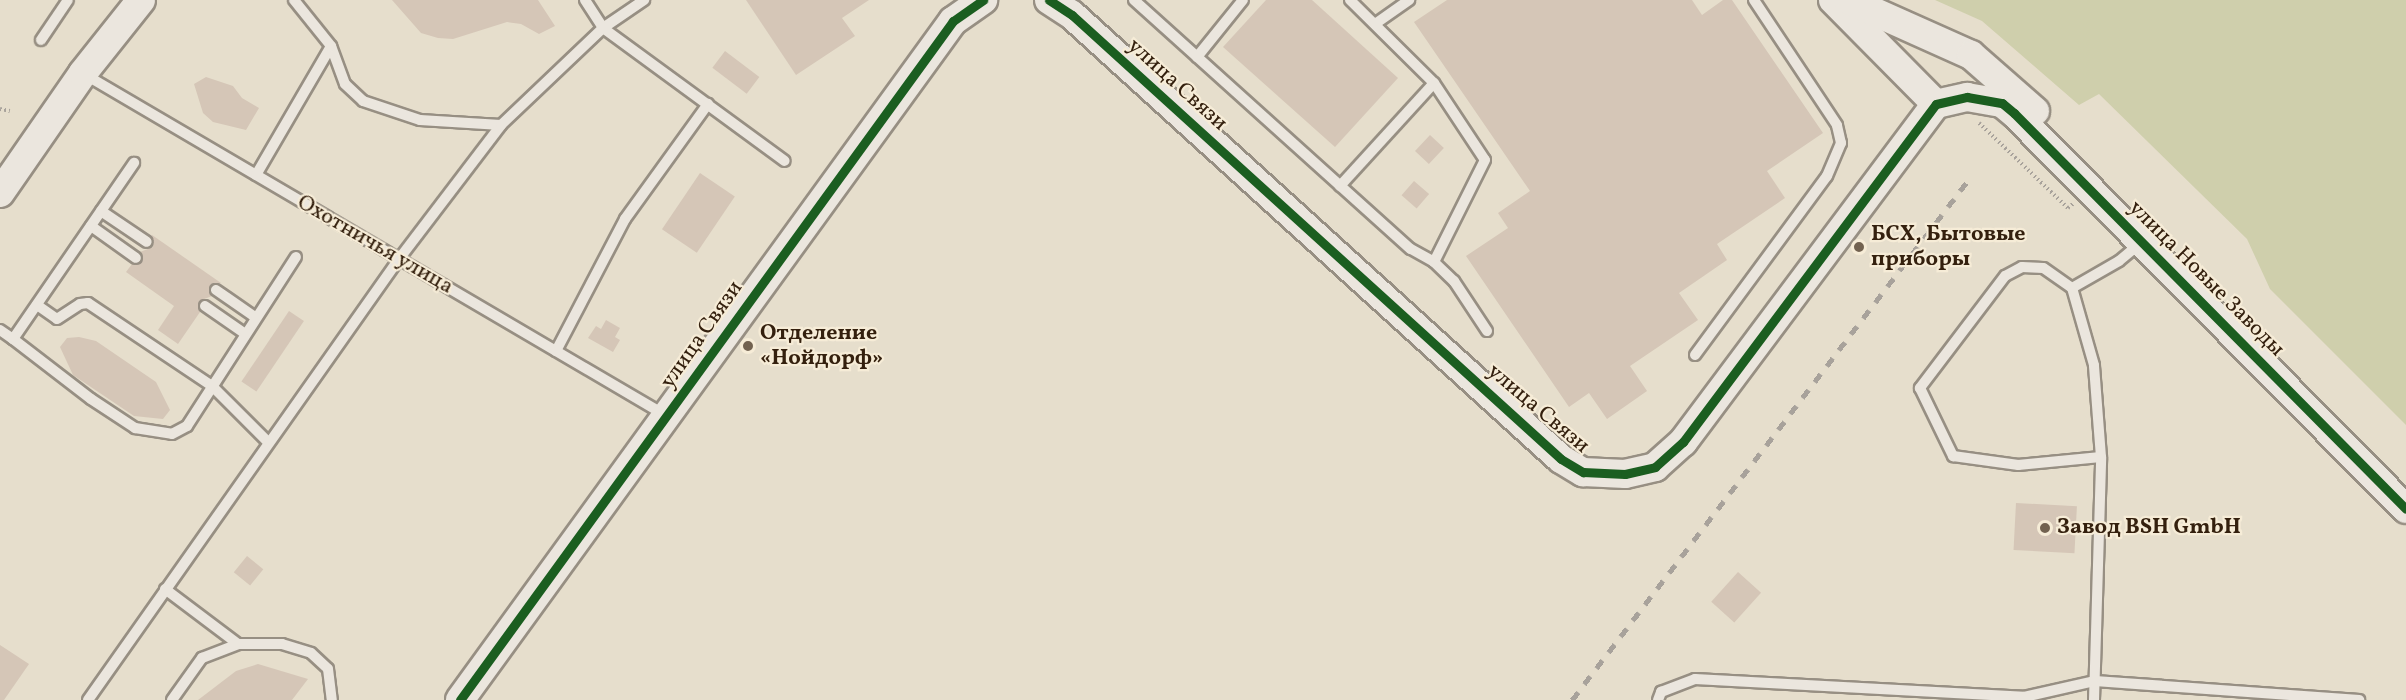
<!DOCTYPE html>
<meta charset="utf-8">
<style>
body{margin:0}
#map{position:relative;width:2406px;height:700px;overflow:hidden;background:#e6decc;font-family:Vollkorn,serif}
div>[style]{position:absolute}
.green>*{inset:0;background:#cfcfac}
.building>*{inset:0;background:#d5c6b7;transform-origin:0 0}
.path>*{height:4px;margin-top:-2px;transform-origin:0;background:repeating-linear-gradient(90deg,#a8a29b 0 1.5px,transparent 0 4.5px)}
.roads{filter:drop-shadow(2px 0 #978f83) drop-shadow(-2px 0 #978f83) drop-shadow(0 2px #978f83) drop-shadow(0 -2px #978f83)}
.lane>*{height:10px;margin:-5px;padding:0 5px;transform-origin:5px;border-radius:5px;background:#ebe6de}
.secondary>*{height:28px;margin:-14px;padding:0 14px;transform-origin:14px;border-radius:14px;background:#ebe6de}
.rail>*{height:4.5px;margin-top:-2.25px;transform-origin:0;background:repeating-linear-gradient(90deg,#a8a29b 0 10px,transparent 0 20px)}
.cycleway>*{height:9px;margin:-4.5px;padding:0 4.5px;transform-origin:4.5px;border-radius:4.5px;background:#1b5e20}
.dots>*{width:16px;height:16px;translate:-50% -50%;box-sizing:border-box;border:3px solid #f6ecd7;border-radius:50%}
span{translate:-50% -50%;white-space:nowrap;text-align:center;line-height:1.15;-webkit-text-stroke:4.5px #f6ecd7;paint-order:stroke}
.street-label{font-size:22px;color:#34200e}
.poi-label{font-size:22px;color:#34200e;font-weight:700}
.left{translate:0 -50%;text-align:left}
</style>
<div id="map">
<div class="green">
<div style="clip-path:polygon(1935px 0,2406px 0,2406px 425px,2270px 289px,2247px 239px,2099px 94px,2079px 105px,1982px 21px)"></div>
</div>
<div class="building">
<div style="clip-path:polygon(392px 0,538px 0,555px 26px,539px 34px,521px 24px,507px 22px,453px 39px,438px 38px,421px 33px)"></div>
<div style="clip-path:polygon(746px 0,869px 0,842px 18px,855px 36px,796px 75px)"></div>
<div style="clip-path:polygon(1266px 0,1312px 0,1398px 78px,1335px 147px,1223px 47px)"></div>
<div style="clip-path:polygon(1447px 0,1692px 0,1702px 15px,1723px 0,1732px 0,1823px 133px,1767px 171px,1785px 198px,1717px 244px,1727px 260px,1679px 293px,1698px 320px,1630px 366px,1647px 391px,1607px 419px,1589px 393px,1569px 407px,1466px 256px,1508px 228px,1498px 213px,1530px 191px,1414px 22px)"></div>
<div style="left:725px;top:51px;width:43px;height:21px;rotate:37deg"></div>
<div style="clip-path:polygon(206px 77px,233px 86px,242px 98px,259px 108px,246px 130px,213px 122px,203px 113px,194px 84px)"></div>
<div style="left:1430px;top:135px;width:19px;height:22px;rotate:43deg"></div>
<div style="left:700px;top:173px;width:42px;height:68px;rotate:34deg"></div>
<div style="left:1414px;top:181px;width:20px;height:19px;rotate:41deg"></div>
<div style="clip-path:polygon(152px 235px,221px 283px,210px 285px,212px 296px,199px 301px,200px 312px,178px 344px,158px 330px,174px 306px,126px 272px,132px 264px,142px 262px,140px 252px,153px 247px)"></div>
<div style="left:289px;top:311px;width:18px;height:85px;rotate:34deg"></div>
<div style="clip-path:polygon(606px 320px,620px 328px,615px 337px,620px 340px,613px 352px,588px 338px,596px 326px,601px 329px)"></div>
<div style="clip-path:polygon(79px 337px,96px 341px,156px 382px,170px 410px,163px 419px,134px 416px,73px 375px,60px 347px,67px 338px)"></div>
<div style="left:2016px;top:503px;width:61px;height:47px;rotate:3deg"></div>
<div style="left:247px;top:556px;width:21px;height:21px;rotate:39deg"></div>
<div style="left:1738px;top:572px;width:31px;height:40px;rotate:42deg"></div>
<div style="clip-path:polygon(0 645px,29px 664px,4px 700px,0 700px)"></div>
<div style="clip-path:polygon(258px 664px,308px 679px,292px 700px,198px 700px,236px 671px)"></div>
</div>
<div class="path">
<div style="left:0;top:109px;width:10px;rotate:11deg"></div>
<div style="left:1979px;top:123px;width:123px;rotate:43.7deg"></div>
<div style="left:2068px;top:208px;width:8px;rotate:-40deg"></div>
</div>
<div class="roads">
<div class="lane">
<div style="left:585px;top:0;width:33px;rotate:57deg"></div>
<div style="left:603px;top:28px;width:225px;rotate:36.2deg"></div>
<div style="left:1134px;top:0;width:372px;rotate:42deg"></div>
<div style="left:1411px;top:249px;width:26px;rotate:29deg"></div>
<div style="left:1434px;top:262px;width:28px;rotate:44deg"></div>
<div style="left:1454px;top:281px;width:60px;rotate:56.6deg"></div>
<div style="left:1350px;top:0;width:118px;rotate:44.7deg"></div>
<div style="left:1434px;top:83px;width:92px;rotate:56.5deg"></div>
<div style="left:1485px;top:160px;width:114px;rotate:116.6deg"></div>
<div style="left:1375px;top:24px;width:42px;rotate:-35.2deg"></div>
<div style="left:41px;top:40px;width:48px;rotate:-56deg"></div>
<div style="left:331px;top:46px;width:40px;rotate:69.8deg"></div>
<div style="left:345px;top:84px;width:25px;rotate:43deg"></div>
<div style="left:363px;top:101px;width:60px;rotate:18.4deg"></div>
<div style="left:420px;top:120px;width:81px;rotate:3.5deg"></div>
<div style="left:1197px;top:57px;width:73px;rotate:-51.1deg"></div>
<div style="left:84px;top:74px;width:674px;rotate:30.41deg"></div>
<div style="left:256px;top:175px;width:149px;rotate:-59.8deg"></div>
<div style="left:331px;top:46px;width:59px;rotate:-128.8deg"></div>
<div style="left:1340px;top:186px;width:139px;rotate:-47.6deg"></div>
<div style="left:101px;top:211px;width:55px;rotate:34deg"></div>
<div style="left:91px;top:226px;width:55px;rotate:35.4deg"></div>
<div style="left:2072px;top:288px;width:54px;rotate:-29.9deg"></div>
<div style="left:2119px;top:261px;width:47px;rotate:-39.8deg"></div>
<div style="left:216px;top:290px;width:47px;rotate:34.7deg"></div>
<div style="left:37px;top:305px;width:24px;rotate:35deg"></div>
<div style="left:57px;top:319px;width:27px;rotate:-33deg"></div>
<div style="left:80px;top:304px;width:8px;rotate:-7deg"></div>
<div style="left:88px;top:303px;width:149px;rotate:33.8deg"></div>
<div style="left:212px;top:386px;width:79px;rotate:45deg"></div>
<div style="left:205px;top:306px;width:47px;rotate:34.7deg"></div>
<div style="left:0;top:330px;width:16px;rotate:35deg"></div>
<div style="left:13px;top:339px;width:214px;rotate:-55.5deg"></div>
<div style="left:13px;top:339px;width:98px;rotate:37.6deg"></div>
<div style="left:91px;top:399px;width:53px;rotate:33.4deg"></div>
<div style="left:135px;top:428px;width:37px;rotate:9deg"></div>
<div style="left:172px;top:434px;width:17px;rotate:-28deg"></div>
<div style="left:187px;top:426px;width:201px;rotate:-57.2deg"></div>
<div style="left:556px;top:351px;width:149px;rotate:-62.4deg"></div>
<div style="left:625px;top:219px;width:142px;rotate:-54.2deg"></div>
<div style="left:1695px;top:355px;width:222px;rotate:-53.6deg"></div>
<div style="left:1827px;top:176px;width:36px;rotate:-67deg"></div>
<div style="left:1841px;top:143px;width:18px;rotate:-103deg"></div>
<div style="left:1837px;top:125px;width:150px;rotate:-123.6deg"></div>
<div style="left:165px;top:589px;width:91px;rotate:37deg"></div>
<div style="left:88px;top:700px;width:540px;rotate:-54.81deg"></div>
<div style="left:399px;top:259px;width:168px;rotate:-52.7deg"></div>
<div style="left:501px;top:125px;width:141px;rotate:-43.6deg"></div>
<div style="left:603px;top:28px;width:50px;rotate:-34.3deg"></div>
<div style="left:172px;top:700px;width:52px;rotate:-54.5deg"></div>
<div style="left:202px;top:658px;width:39px;rotate:-21deg"></div>
<div style="left:238px;top:644px;width:44px"></div>
<div style="left:282px;top:644px;width:30px;rotate:17deg"></div>
<div style="left:311px;top:653px;width:23px;rotate:43deg"></div>
<div style="left:328px;top:669px;width:31px;rotate:83deg"></div>
<div style="left:1658px;top:700px;width:9px;rotate:-69deg"></div>
<div style="left:1661px;top:692px;width:36px;rotate:-21deg"></div>
<div style="left:1695px;top:679px;width:329px;rotate:3.1deg"></div>
<div style="left:2024px;top:697px;width:73px;rotate:-12.7deg"></div>
<div style="left:2095px;top:681px;width:265px;rotate:4.1deg"></div>
<div style="left:2094px;top:700px;width:243px;rotate:-88.3deg"></div>
<div style="left:2101px;top:457px;width:92px;rotate:-94.4deg"></div>
<div style="left:2094px;top:365px;width:80px;rotate:-105.9deg"></div>
<div style="left:2072px;top:288px;width:35px;rotate:-145deg"></div>
<div style="left:2043px;top:268px;width:21px;rotate:-177deg"></div>
<div style="left:2022px;top:267px;width:19px;rotate:152deg"></div>
<div style="left:2005px;top:276px;width:141px;rotate:127.2deg"></div>
<div style="left:1920px;top:388px;width:76px;rotate:64.1deg"></div>
<div style="left:1953px;top:456px;width:66px;rotate:7.9deg"></div>
<div style="left:2018px;top:465px;width:83px;rotate:-5.5deg"></div>
</div>
<div class="secondary">
<div style="left:1049px;top:0;width:27px;rotate:33deg"></div>
<div style="left:1072px;top:15px;width:660px;rotate:42.24deg"></div>
<div style="left:1561px;top:459px;width:26px;rotate:31deg"></div>
<div style="left:1583px;top:472px;width:42px;rotate:2.7deg"></div>
<div style="left:1625px;top:474px;width:31px;rotate:-13deg"></div>
<div style="left:1655px;top:467px;width:38px;rotate:-42deg"></div>
<div style="left:1683px;top:442px;width:422px;rotate:-53.2deg"></div>
<div style="left:1936px;top:104px;width:32px;rotate:-13deg"></div>
<div style="left:1967px;top:97px;width:36px;rotate:10deg"></div>
<div style="left:2002px;top:103px;width:16px;rotate:40deg"></div>
<div style="left:2014px;top:113px;width:557px;rotate:45.29deg"></div>
<div style="left:1833px;top:0;width:146px;rotate:45.3deg"></div>
<div style="left:1848px;top:0;width:135px;rotate:24.1deg"></div>
<div style="left:1971px;top:55px;width:85px;rotate:41.2deg"></div>
<div style="left:0;top:193px;width:146px;rotate:-55.3deg"></div>
<div style="left:83px;top:73px;width:93px;rotate:-51.5deg"></div>
<div style="left:460px;top:700px;width:839px;rotate:-54.02deg"></div>
<div style="left:953px;top:21px;width:37px;rotate:-35deg"></div>
</div>
</div>
<div class="rail">
<div style="left:1572px;top:700px;width:650px;rotate:-52.69deg"></div>
</div>
<div class="cycleway">
<div style="left:1049px;top:0;width:27px;rotate:33deg"></div>
<div style="left:1072px;top:15px;width:660px;rotate:42.24deg"></div>
<div style="left:1561px;top:459px;width:26px;rotate:31deg"></div>
<div style="left:1583px;top:472px;width:42px;rotate:2.7deg"></div>
<div style="left:1625px;top:474px;width:31px;rotate:-13deg"></div>
<div style="left:1655px;top:467px;width:38px;rotate:-42deg"></div>
<div style="left:1683px;top:442px;width:422px;rotate:-53.2deg"></div>
<div style="left:1936px;top:104px;width:32px;rotate:-13deg"></div>
<div style="left:1967px;top:97px;width:36px;rotate:10deg"></div>
<div style="left:2002px;top:103px;width:16px;rotate:40deg"></div>
<div style="left:2014px;top:113px;width:557px;rotate:45.29deg"></div>
<div style="left:460px;top:700px;width:839px;rotate:-54.02deg"></div>
<div style="left:953px;top:21px;width:37px;rotate:-35deg"></div>
</div>
<div class="dots">
<div style="left:1859px;top:247px;background:#726250"></div>
<div style="left:748px;top:346px;background:#726250"></div>
<div style="left:2045px;top:528px;background:#726250"></div>
</div>
<div class="street-label">
<span style="left:1177px;top:85px;rotate:42deg">улица Связи</span>
<span style="left:375px;top:245px;rotate:30deg">Охотничья улица</span>
<span style="left:2206px;top:279px;rotate:45deg">улица Новые Заводы</span>
<span style="left:702px;top:335px;rotate:-55deg">улица Связи</span>
<span style="left:1538px;top:409px;rotate:40deg">улица Связи</span>
</div>
<div class="poi-label">
<span class="left" style="left:1871px;top:247px">БСХ, Бытовые<br>приборы</span>
<span class="left" style="left:760px;top:346px">Отделение<br>«Нойдорф»</span>
<span class="left" style="left:2057px;top:528px">Завод BSH GmbH</span>
</div>
</div>
